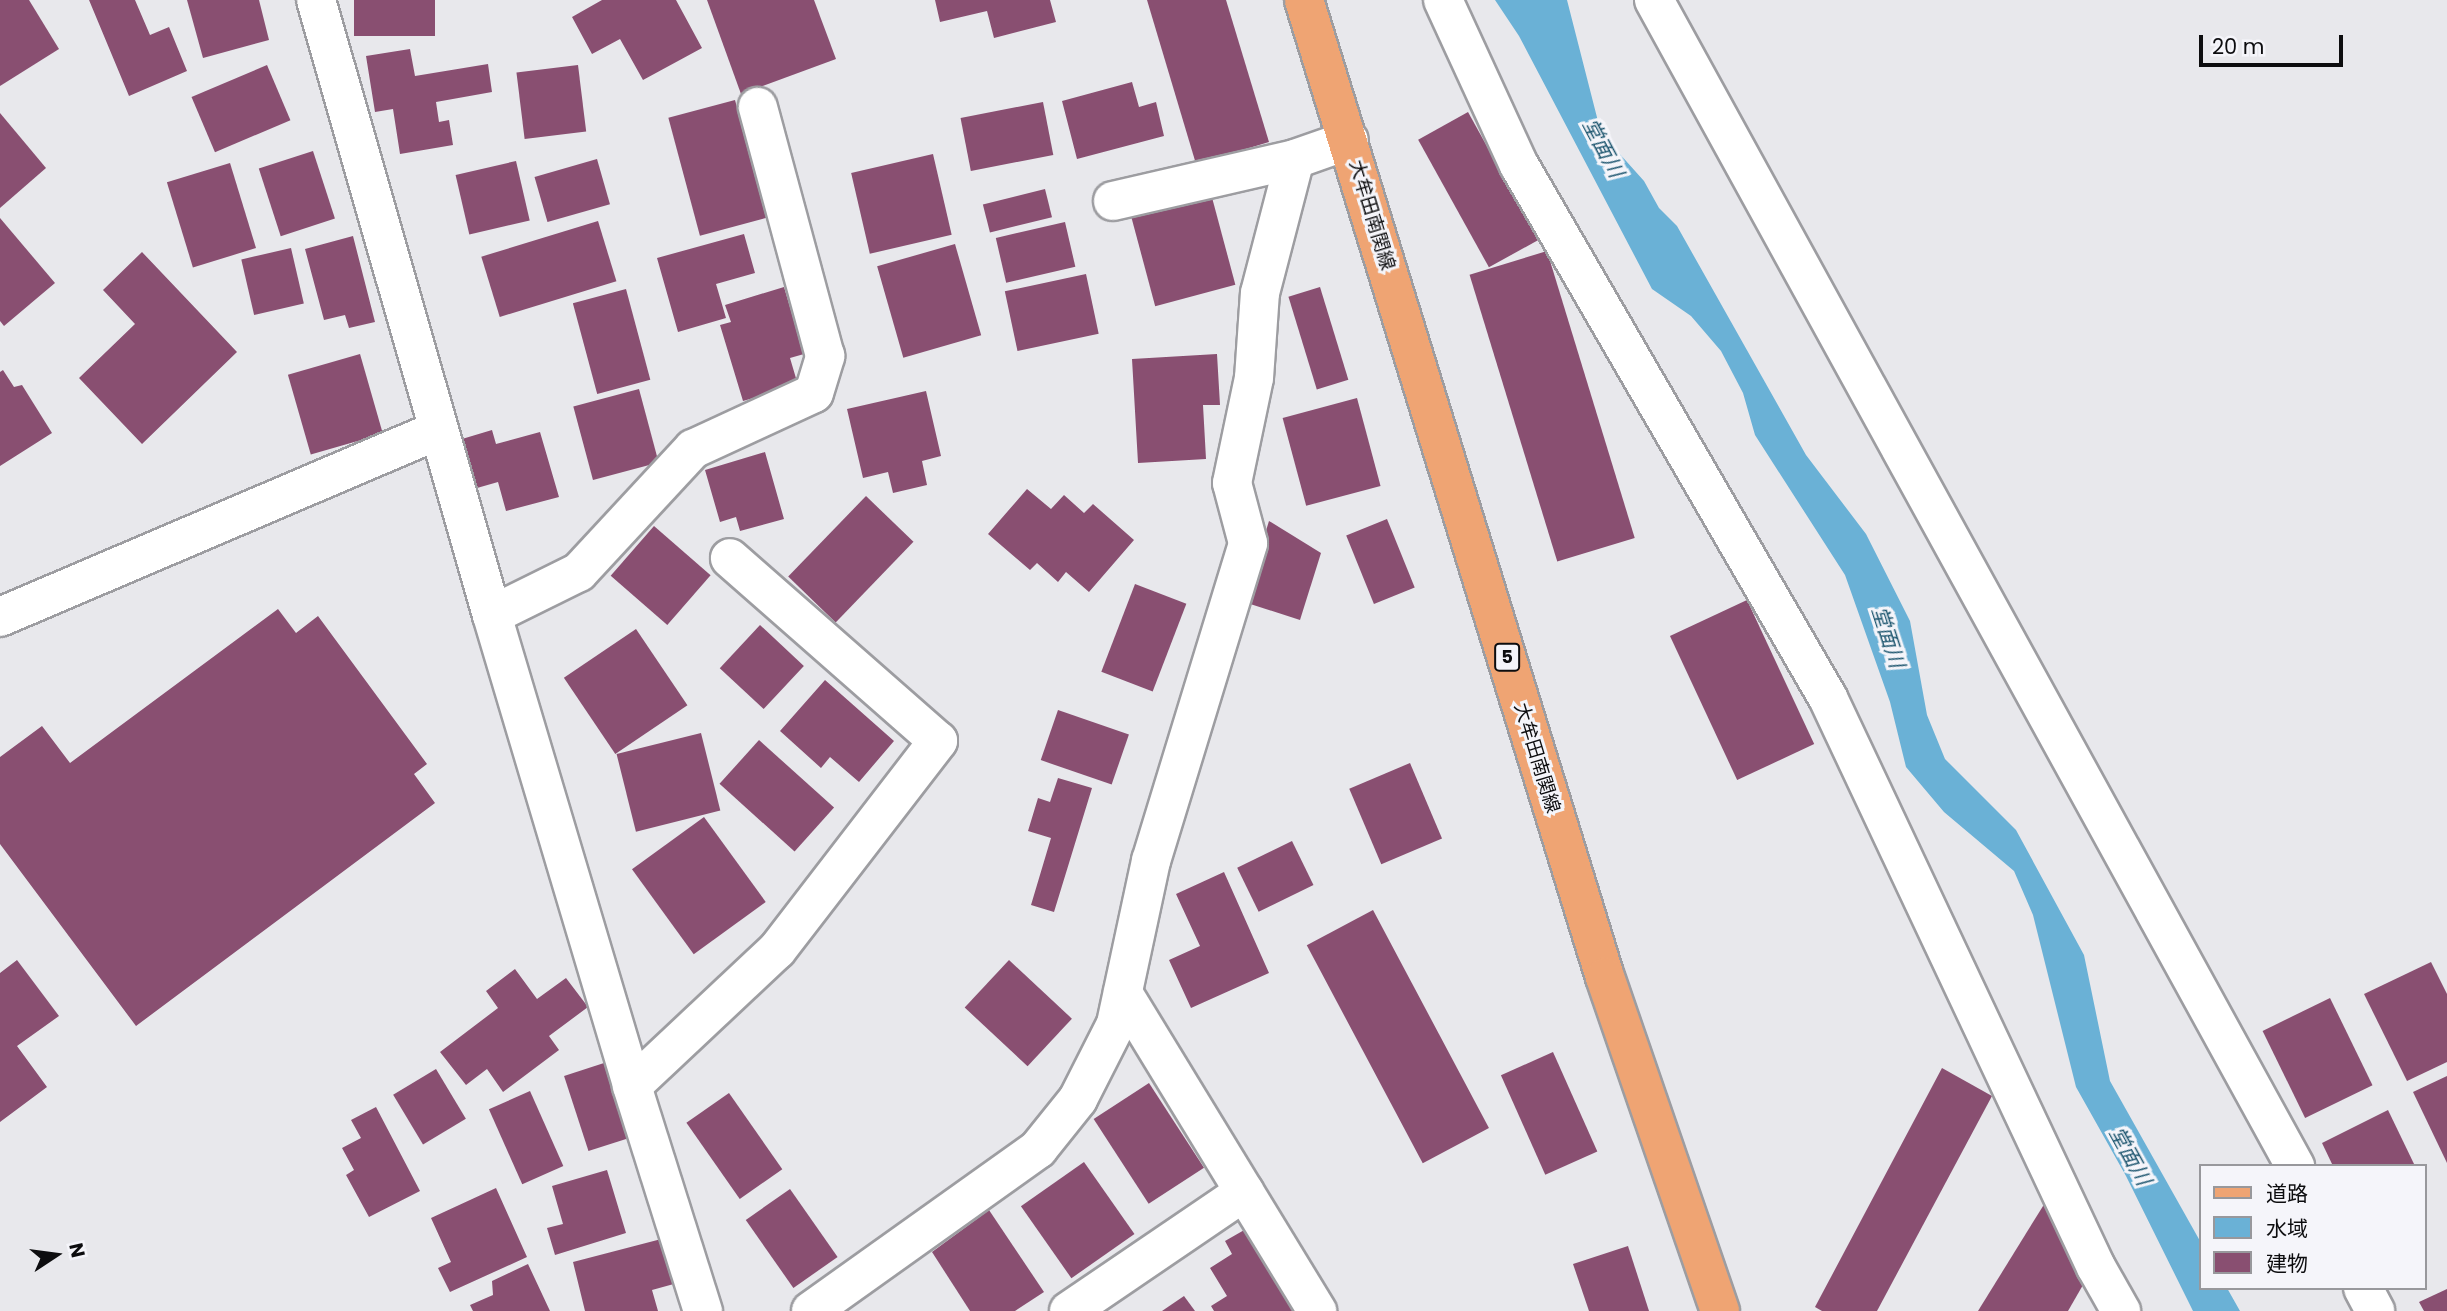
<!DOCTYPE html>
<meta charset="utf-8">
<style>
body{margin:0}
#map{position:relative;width:2447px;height:1311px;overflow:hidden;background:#e8e8ec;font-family:Poppins,"Noto Sans JP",sans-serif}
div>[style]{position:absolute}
.water>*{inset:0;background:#6ab1d6}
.building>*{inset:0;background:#894f71;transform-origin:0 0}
.roads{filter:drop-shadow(2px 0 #9d9da1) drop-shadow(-2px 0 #9d9da1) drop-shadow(0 2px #9d9da1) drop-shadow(0 -2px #9d9da1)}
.minor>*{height:38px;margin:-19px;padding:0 19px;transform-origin:19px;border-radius:19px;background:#fff}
.major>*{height:38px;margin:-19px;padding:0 19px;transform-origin:19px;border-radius:19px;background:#efa473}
span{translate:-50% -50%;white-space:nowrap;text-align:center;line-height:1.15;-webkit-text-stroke:6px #f5f5fa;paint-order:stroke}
.shield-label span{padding:2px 5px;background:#f5f5fa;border:2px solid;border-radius:5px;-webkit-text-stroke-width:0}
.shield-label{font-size:18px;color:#0d0d0f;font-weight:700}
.street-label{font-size:19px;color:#0d0d0f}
.water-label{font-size:21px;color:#1f5770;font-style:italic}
.legend{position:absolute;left:2199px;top:1164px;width:228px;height:126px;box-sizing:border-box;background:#f5f5fa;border:2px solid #98989c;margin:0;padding:9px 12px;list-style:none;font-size:21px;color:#0d0d0f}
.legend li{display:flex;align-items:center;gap:14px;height:35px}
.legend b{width:35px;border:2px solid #98989c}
.north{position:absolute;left:21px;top:1220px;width:70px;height:70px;-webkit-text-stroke:5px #f5f5fa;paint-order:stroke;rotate:77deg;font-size:19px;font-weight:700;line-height:28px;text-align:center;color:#0d0d0f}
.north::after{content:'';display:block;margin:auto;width:24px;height:32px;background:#0d0d0f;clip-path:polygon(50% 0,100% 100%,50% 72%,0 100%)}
.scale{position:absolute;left:2199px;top:35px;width:144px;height:32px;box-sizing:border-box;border:4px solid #0d0d0f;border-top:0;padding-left:9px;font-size:21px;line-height:24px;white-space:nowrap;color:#0d0d0f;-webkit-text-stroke:5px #f5f5fa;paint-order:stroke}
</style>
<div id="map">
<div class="water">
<div style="clip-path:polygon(1495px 0,1567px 0,1601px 133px,1644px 181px,1659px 208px,1677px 226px,1806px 455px,1866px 534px,1910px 621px,1927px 715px,1945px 759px,2016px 830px,2084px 955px,2110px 1081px,2200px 1241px,2200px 1288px,2227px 1288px,2240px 1311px,2193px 1311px,2126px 1176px,2076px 1087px,2033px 915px,2014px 871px,1944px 812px,1906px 767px,1890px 702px,1845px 575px,1755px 435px,1743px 393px,1721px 351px,1691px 316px,1652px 289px,1519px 36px)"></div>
</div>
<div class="building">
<div style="clip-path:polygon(0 0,29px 0,59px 49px,0 86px)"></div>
<div style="clip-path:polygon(89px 0,135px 0,150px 35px,169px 27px,187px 71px,129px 96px)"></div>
<div style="clip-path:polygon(187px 0,259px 0,269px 40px,203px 58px)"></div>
<div style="left:354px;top:0;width:81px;height:36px"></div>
<div style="clip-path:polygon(602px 0,676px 0,702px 48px,643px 80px,620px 39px,592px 54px,572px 17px)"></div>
<div style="clip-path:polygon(707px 0,814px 0,836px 59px,741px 94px)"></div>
<div style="clip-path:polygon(935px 0,1050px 0,1056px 22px,994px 38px,987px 11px,940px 22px)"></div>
<div style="clip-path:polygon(1147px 0,1226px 0,1269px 142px,1196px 164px)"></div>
<div style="clip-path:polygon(410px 49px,415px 76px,488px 64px,492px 92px,436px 102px,439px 122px,449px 120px,453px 145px,400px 154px,393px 109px,375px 112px,366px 56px)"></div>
<div style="left:267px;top:65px;width:60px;height:82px;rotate:67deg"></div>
<div style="left:578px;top:65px;width:67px;height:62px;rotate:83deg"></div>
<div style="clip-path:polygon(1132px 82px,1139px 107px,1156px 102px,1164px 136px,1077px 159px,1062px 101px)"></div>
<div style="left:735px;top:100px;width:122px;height:69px;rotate:75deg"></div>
<div style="left:1043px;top:102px;width:54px;height:84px;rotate:79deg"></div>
<div style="left:1468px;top:112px;width:146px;height:57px;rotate:61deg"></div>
<div style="clip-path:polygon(0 113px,46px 168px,0 208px)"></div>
<div style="left:313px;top:151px;width:71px;height:57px;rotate:72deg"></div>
<div style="left:933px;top:154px;width:83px;height:84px;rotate:77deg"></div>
<div style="left:597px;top:159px;width:47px;height:65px;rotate:74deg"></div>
<div style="left:516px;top:161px;width:61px;height:62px;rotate:77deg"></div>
<div style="left:230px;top:163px;width:89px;height:66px;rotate:73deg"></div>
<div style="left:1045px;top:189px;width:29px;height:64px;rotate:76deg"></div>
<div style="left:1210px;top:190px;width:98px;height:83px;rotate:75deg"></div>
<div style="clip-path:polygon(0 218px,55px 283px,4px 326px,0 321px)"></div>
<div style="left:598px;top:221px;width:63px;height:122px;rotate:73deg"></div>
<div style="left:1065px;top:222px;width:46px;height:71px;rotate:77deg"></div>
<div style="clip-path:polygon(744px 234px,755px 273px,716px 284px,726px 318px,678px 332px,657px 258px)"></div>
<div style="clip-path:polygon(353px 236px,375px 322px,349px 328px,345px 315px,324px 320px,305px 249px)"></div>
<div style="left:955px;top:244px;width:95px;height:81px;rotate:74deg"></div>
<div style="left:291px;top:248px;width:57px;height:51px;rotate:77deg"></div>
<div style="left:1547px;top:251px;width:300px;height:81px;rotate:73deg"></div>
<div style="clip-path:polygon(142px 252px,237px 352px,142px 444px,79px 378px,135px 324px,103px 290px)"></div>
<div style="left:1086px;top:274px;width:61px;height:83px;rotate:78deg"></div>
<div style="clip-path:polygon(784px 287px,804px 354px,790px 358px,798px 385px,743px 401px,720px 325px,731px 322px,725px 305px)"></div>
<div style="left:1320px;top:287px;width:97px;height:33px;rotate:73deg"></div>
<div style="left:626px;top:289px;width:94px;height:55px;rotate:75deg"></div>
<div style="left:360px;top:354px;width:83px;height:75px;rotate:74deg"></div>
<div style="clip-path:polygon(1217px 354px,1220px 405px,1203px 405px,1206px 459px,1138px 463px,1132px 359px)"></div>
<div style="clip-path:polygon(3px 370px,14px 387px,22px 385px,52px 433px,0 466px,0 372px)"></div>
<div style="left:639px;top:389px;width:76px;height:68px;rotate:75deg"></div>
<div style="clip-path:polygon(926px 391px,941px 456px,922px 461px,927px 485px,893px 493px,888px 472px,863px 478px,847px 409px)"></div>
<div style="left:1357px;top:398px;width:91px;height:77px;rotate:75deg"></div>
<div style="clip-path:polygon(492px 430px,496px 444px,540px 432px,559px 497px,506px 511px,498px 482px,477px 488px,462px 439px)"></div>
<div style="clip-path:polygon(765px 452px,784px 519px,740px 531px,736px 517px,720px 522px,705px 470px)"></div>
<div style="clip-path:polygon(1027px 489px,1051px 509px,1064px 495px,1084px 513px,1093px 504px,1134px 540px,1089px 592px,1066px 572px,1058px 582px,1037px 563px,1030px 570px,988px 534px)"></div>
<div style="left:866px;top:496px;width:66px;height:112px;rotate:44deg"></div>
<div style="left:1387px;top:519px;width:74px;height:44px;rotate:68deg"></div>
<div style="clip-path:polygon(1269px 521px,1321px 553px,1300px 620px,1244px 602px)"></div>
<div style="left:654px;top:526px;width:75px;height:66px;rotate:41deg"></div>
<div style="left:1135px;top:584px;width:55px;height:94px;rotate:21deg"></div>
<div style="left:1747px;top:600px;width:159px;height:85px;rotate:65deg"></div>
<div style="clip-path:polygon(278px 609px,296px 633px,318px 616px,427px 764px,414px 774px,435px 803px,136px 1026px,0 844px,0 757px,42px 726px,70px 763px)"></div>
<div style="left:760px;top:625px;width:60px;height:59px;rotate:43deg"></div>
<div style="left:636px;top:629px;width:92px;height:87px;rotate:56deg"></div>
<div style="clip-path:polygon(825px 680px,894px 741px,859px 782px,830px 757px,821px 768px,780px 731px)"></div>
<div style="left:1058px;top:710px;width:75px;height:53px;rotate:19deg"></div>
<div style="left:701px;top:733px;width:80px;height:87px;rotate:76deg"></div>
<div style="left:759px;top:740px;width:101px;height:59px;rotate:42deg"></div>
<div style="left:1410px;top:763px;width:82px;height:66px;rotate:67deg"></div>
<div style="clip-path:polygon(1058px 778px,1092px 788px,1054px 912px,1031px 905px,1051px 838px,1028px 831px,1038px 798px,1050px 802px)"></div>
<div style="left:704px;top:817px;width:105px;height:89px;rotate:54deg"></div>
<div style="left:1292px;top:841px;width:49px;height:61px;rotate:64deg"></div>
<div style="clip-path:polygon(1224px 872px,1269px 973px,1191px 1008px,1169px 960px,1200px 946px,1176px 894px)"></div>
<div style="left:1373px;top:910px;width:247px;height:75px;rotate:62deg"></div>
<div style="clip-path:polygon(17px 960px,59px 1016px,17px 1046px,47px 1087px,0 1122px,0 973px)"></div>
<div style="left:1009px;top:960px;width:86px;height:65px;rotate:43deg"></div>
<div style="clip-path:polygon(2431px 962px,2447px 994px,2447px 1062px,2407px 1081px,2364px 994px)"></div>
<div style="clip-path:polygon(515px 969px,537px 999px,566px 978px,588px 1007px,549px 1036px,559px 1050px,503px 1092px,487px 1069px,466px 1085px,440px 1052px,498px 1008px,486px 991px)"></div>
<div style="left:2330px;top:998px;width:97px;height:75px;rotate:64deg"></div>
<div style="left:1553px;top:1052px;width:109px;height:57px;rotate:66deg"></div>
<div style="left:604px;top:1063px;width:79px;height:42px;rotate:72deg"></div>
<div style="clip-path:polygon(1942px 1068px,1992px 1096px,1877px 1311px,1822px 1311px,1815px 1307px)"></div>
<div style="left:436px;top:1069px;width:58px;height:50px;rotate:59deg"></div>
<div style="clip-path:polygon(2447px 1076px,2447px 1163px,2413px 1092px)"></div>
<div style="left:1149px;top:1083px;width:101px;height:66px;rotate:57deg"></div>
<div style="left:530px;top:1091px;width:82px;height:45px;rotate:66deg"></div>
<div style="left:729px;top:1093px;width:93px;height:52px;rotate:55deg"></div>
<div style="clip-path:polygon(376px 1107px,420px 1191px,369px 1217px,346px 1175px,354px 1170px,342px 1148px,361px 1138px,351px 1120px)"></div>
<div style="clip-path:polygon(2388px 1110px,2415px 1166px,2333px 1166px,2322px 1143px)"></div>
<div style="left:1084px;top:1162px;width:88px;height:77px;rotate:55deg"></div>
<div style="clip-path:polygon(607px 1170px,626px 1233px,555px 1255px,547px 1228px,563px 1224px,552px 1186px)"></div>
<div style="clip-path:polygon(496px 1188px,527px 1257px,450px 1292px,438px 1268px,451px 1262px,431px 1218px)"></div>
<div style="left:790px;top:1189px;width:83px;height:54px;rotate:55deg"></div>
<div style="clip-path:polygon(2048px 1198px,2091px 1271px,2068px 1311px,1978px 1311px)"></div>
<div style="clip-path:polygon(989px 1210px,1044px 1292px,1015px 1311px,970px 1311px,932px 1252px)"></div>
<div style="clip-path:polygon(1253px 1225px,1305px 1311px,1214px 1311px,1211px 1306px,1227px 1296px,1210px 1268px,1232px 1254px,1225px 1241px)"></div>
<div style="clip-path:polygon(669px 1237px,681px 1282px,652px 1290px,658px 1311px,585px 1311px,573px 1262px)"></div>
<div style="clip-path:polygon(1628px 1246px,1649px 1311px,1589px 1311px,1573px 1264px)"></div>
<div style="clip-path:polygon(528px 1264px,550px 1311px,473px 1311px,470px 1305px,493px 1295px,492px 1281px)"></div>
<div style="clip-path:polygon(2447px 1289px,2447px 1311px,2424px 1311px,2419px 1302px)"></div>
<div style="clip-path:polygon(1184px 1296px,1195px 1311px,1162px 1311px)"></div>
</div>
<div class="roads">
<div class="minor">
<div style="left:316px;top:0;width:640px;rotate:74.03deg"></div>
<div style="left:492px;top:615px;width:491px;rotate:73.4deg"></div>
<div style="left:632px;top:1086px;width:236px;rotate:72.5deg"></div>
<div style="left:1443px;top:0;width:182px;rotate:65.3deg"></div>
<div style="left:1519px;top:165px;width:616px;rotate:59.9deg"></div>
<div style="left:1828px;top:698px;width:629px;rotate:64.78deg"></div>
<div style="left:2096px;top:1267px;width:51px;rotate:60.4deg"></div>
<div style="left:1654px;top:0;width:1331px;rotate:61.2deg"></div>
<div style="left:1113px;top:201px;width:187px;rotate:-13deg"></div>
<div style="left:492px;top:615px;width:97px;rotate:-26.3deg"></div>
<div style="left:579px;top:572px;width:168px;rotate:-47.2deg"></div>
<div style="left:693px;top:449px;width:133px;rotate:-24.8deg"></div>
<div style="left:814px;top:393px;width:39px;rotate:-73deg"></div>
<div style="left:825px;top:356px;width:258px;rotate:-105.1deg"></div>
<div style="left:0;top:617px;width:476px;rotate:-23.1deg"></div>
<div style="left:1123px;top:993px;width:373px;rotate:58.6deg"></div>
<div style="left:632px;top:1086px;width:199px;rotate:-43.2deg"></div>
<div style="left:777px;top:950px;width:264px;rotate:-52.4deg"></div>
<div style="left:938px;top:741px;width:277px;rotate:-138.7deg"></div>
<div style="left:2363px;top:1288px;width:26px;rotate:62deg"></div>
<div style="left:811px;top:1311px;width:279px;rotate:-35.5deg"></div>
<div style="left:1038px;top:1149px;width:64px;rotate:-51.3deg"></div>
<div style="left:1078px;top:1099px;width:84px;rotate:-63.1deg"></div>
<div style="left:1116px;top:1024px;width:167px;rotate:-77.9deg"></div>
<div style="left:1151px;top:861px;width:332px;rotate:-73deg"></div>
<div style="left:1248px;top:543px;width:62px;rotate:-104.9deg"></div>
<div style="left:1232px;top:483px;width:107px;rotate:-78.2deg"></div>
<div style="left:1254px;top:378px;width:85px;rotate:-86deg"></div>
<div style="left:1260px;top:293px;width:138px;rotate:-75.4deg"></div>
<div style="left:1295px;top:159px;width:57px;rotate:-19.4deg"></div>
<div style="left:1069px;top:1311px;width:212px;rotate:-34.2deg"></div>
</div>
<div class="major">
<div style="left:1304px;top:0;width:1022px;rotate:72.88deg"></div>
<div style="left:1605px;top:977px;width:353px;rotate:71deg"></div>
</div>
</div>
<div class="shield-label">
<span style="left:1507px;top:657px">5</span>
</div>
<div class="street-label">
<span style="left:1372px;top:215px;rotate:73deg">大牟田南関線</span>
<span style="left:1537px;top:758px;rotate:73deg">大牟田南関線</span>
</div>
<div class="water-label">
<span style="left:1603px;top:148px;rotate:62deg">堂面川</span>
<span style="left:1888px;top:637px;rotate:72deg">堂面川</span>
<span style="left:2130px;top:1156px;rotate:61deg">堂面川</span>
</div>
<ul class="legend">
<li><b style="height:9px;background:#efa473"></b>道路</li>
<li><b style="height:19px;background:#6ab1d6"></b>水域</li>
<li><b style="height:19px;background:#894f71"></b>建物</li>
</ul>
<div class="north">N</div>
<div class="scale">20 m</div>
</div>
